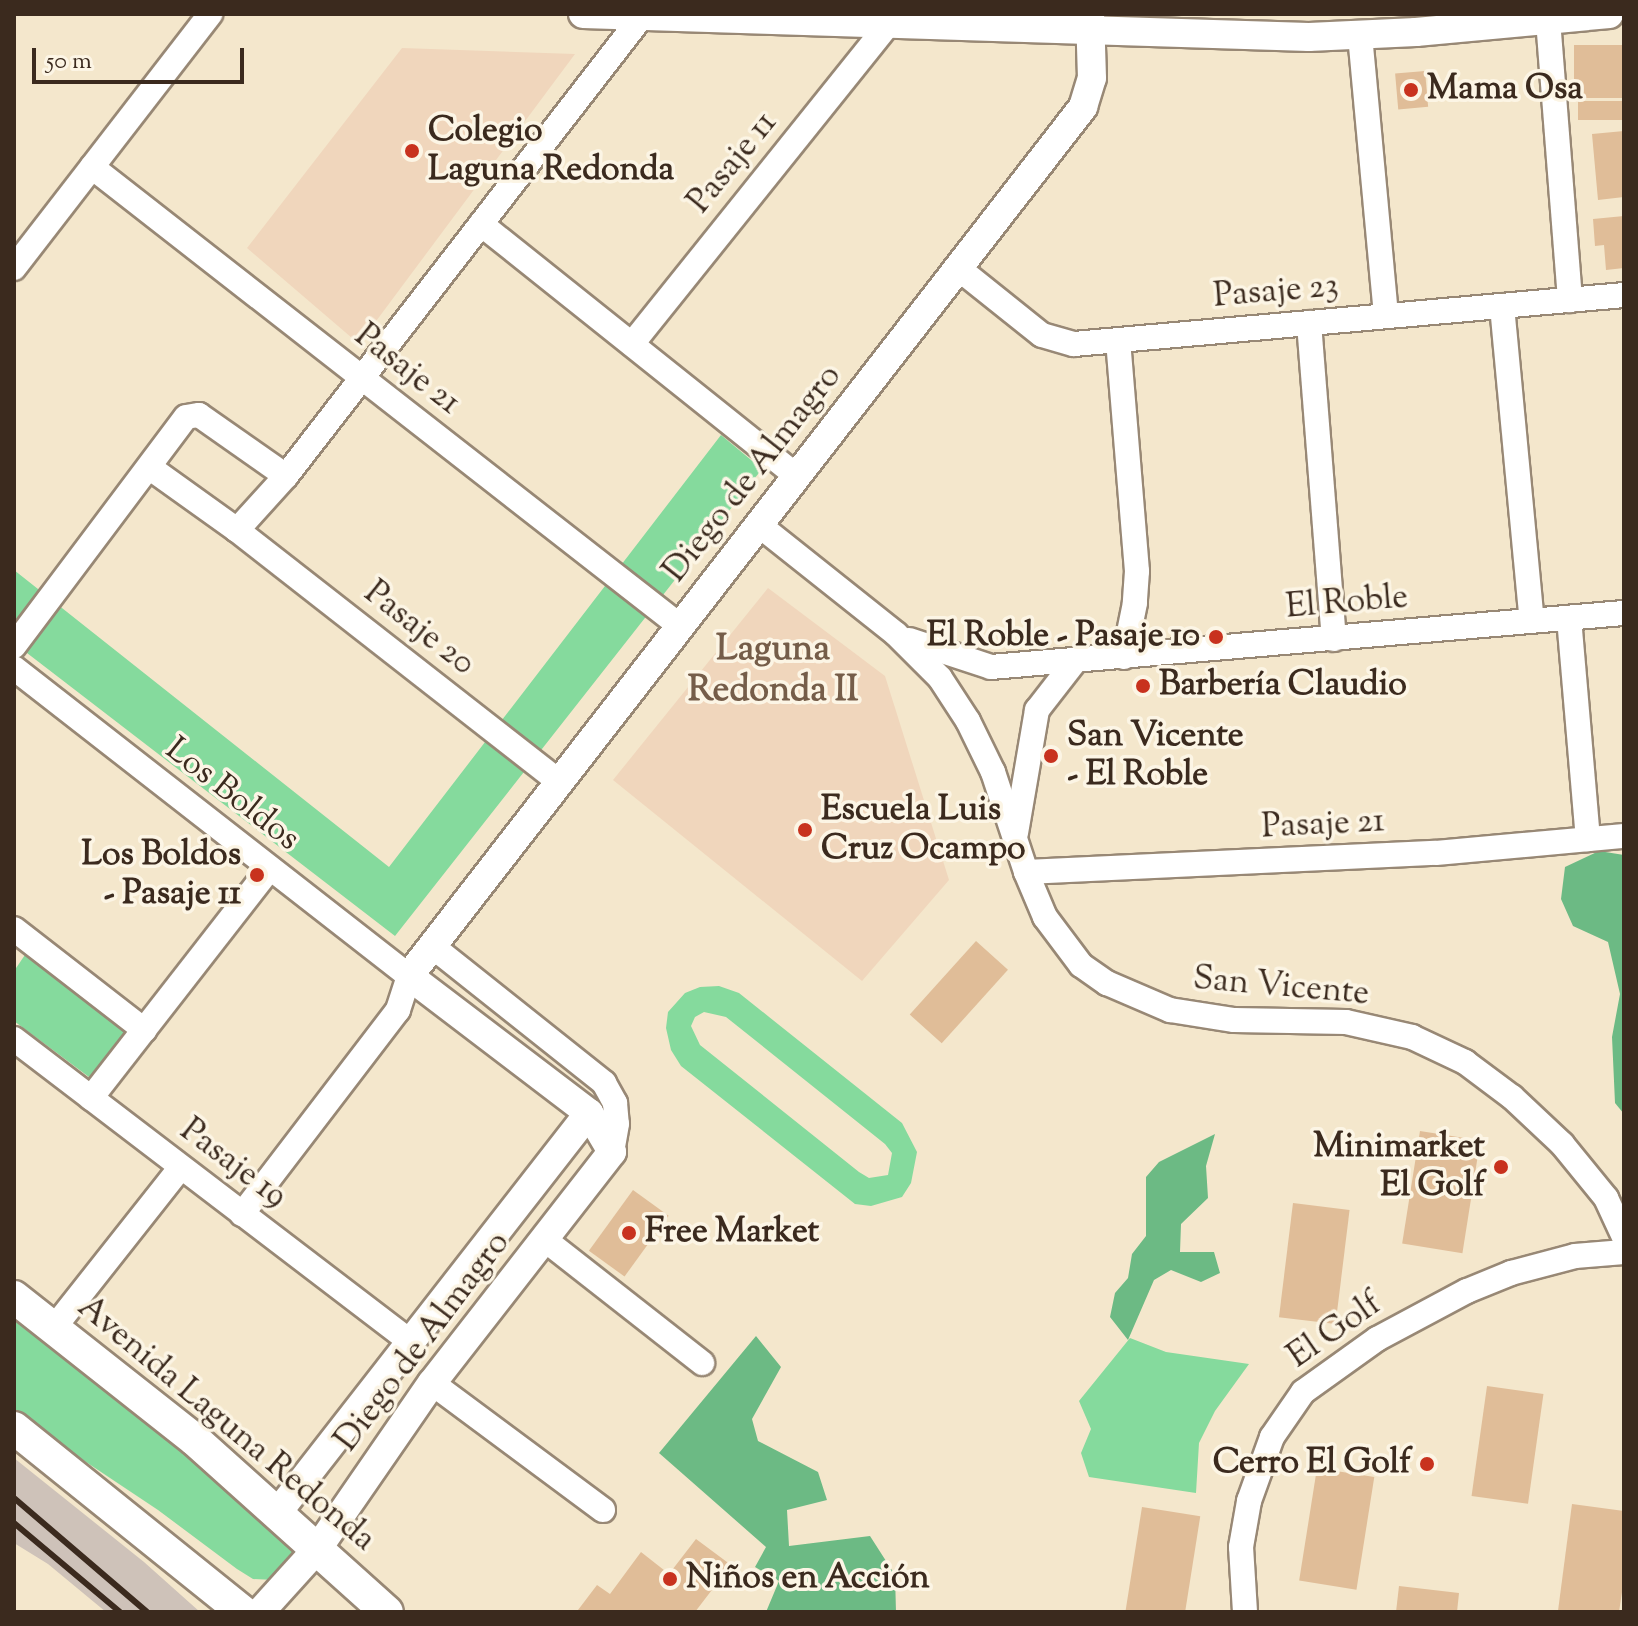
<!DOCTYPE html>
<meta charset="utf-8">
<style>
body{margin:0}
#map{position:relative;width:1638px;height:1626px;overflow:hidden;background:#f4e7cc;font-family:"Sorts Mill Goudy",serif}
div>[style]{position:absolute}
.built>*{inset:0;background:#f0d6bc}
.industrial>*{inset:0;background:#cec2b9}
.green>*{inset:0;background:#85da9d}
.forest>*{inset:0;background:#6cba84}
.building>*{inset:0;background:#e0bd98;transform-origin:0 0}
.roads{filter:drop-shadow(2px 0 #988875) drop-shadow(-2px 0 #988875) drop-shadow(0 2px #988875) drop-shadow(0 -2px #988875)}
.minor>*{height:24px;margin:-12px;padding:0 12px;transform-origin:12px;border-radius:12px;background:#fff}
.tertiary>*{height:28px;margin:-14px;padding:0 14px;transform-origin:14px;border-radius:14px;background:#fff}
.secondary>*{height:32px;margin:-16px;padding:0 16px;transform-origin:16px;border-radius:16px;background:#fff}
.rail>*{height:6px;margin:-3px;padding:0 3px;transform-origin:3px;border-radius:3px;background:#3b2a1e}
.dots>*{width:22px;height:22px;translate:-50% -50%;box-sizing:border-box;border:4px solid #fcf5e5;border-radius:50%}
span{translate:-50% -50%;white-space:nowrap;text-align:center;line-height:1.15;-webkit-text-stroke:7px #fcf5e5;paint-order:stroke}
.poi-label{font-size:34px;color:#3b2a1e;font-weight:700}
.left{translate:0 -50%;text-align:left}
.right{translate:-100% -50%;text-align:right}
.street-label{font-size:34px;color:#3b2a1e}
.neighbourhood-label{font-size:36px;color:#755d49;font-weight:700}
.frame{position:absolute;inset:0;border:16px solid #3b2a1e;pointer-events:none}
.scale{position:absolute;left:32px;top:48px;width:212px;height:36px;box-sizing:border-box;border:4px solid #3b2a1e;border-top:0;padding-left:10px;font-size:24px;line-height:28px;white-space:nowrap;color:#3b2a1e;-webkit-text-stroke:6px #fcf5e5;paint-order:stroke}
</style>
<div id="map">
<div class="built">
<div style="clip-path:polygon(402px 48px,575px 54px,359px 344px,247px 248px)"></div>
<div style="clip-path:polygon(768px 588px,885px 676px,949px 880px,862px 981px,613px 780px)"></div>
</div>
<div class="industrial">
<div style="clip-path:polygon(14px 1458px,144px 1562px,200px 1612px,106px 1612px,48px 1564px,14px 1543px)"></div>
</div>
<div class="green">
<div style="clip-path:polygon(721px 435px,762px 469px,395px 936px,14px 643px,14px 570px,389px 867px)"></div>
<div style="clip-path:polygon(27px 952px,131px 1031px,93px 1080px,14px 1021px,14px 971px)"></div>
<div style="clip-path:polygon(evenodd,719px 986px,739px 993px,902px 1123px,917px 1152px,911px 1183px,902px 1197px,871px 1206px,855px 1204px,681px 1066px,671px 1050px,666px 1028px,668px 1012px,685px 993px,700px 987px,719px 986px,704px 1012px,726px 1017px,885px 1144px,892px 1153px,888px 1175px,869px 1178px,859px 1172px,700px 1045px,691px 1026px,695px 1017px,704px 1012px)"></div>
<div style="clip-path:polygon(14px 1314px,240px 1494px,299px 1553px,275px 1580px,253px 1579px,237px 1569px,158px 1510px,14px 1414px)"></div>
<div style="clip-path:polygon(1130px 1338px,1166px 1352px,1249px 1364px,1215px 1411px,1199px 1443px,1196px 1493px,1089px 1477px,1081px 1453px,1091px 1429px,1079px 1401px)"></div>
</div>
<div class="forest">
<div style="clip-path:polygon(1599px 851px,1624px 855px,1624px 1114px,1615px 1103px,1612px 1037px,1620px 994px,1608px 942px,1573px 926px,1561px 899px,1565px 867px)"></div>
<div style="clip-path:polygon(1215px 1134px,1206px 1166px,1208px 1198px,1181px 1224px,1180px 1252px,1214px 1252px,1220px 1273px,1201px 1282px,1171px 1270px,1154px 1280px,1128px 1340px,1110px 1317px,1115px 1293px,1128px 1278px,1132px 1254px,1146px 1236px,1146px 1177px,1159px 1162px)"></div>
<div style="clip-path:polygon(756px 1336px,781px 1367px,752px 1419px,758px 1441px,818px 1472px,827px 1500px,787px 1510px,789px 1546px,870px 1536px,895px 1575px,896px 1612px,766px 1612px,779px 1581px,755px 1567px,766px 1547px,659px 1453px)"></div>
</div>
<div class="building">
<div style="left:1624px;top:45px;width:53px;height:50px;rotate:90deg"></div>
<div style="left:1425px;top:71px;width:36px;height:30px;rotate:85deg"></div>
<div style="left:1624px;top:101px;width:19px;height:46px;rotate:90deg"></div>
<div style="clip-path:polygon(1624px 131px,1624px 197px,1598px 200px,1592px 134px)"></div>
<div style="clip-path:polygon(1624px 216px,1624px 268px,1606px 270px,1604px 245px,1595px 246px,1593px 219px)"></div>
<div style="left:976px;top:941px;width:43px;height:99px;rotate:42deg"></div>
<div style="left:1420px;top:1131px;width:61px;height:114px;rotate:9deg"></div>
<div style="left:633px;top:1190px;width:44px;height:75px;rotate:36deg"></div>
<div style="left:1293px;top:1203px;width:57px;height:115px;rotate:7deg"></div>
<div style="left:1487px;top:1386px;width:57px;height:111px;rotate:8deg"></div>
<div style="left:1317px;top:1468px;width:58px;height:114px;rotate:9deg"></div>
<div style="clip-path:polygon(1572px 1504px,1624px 1511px,1624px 1579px,1619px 1612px,1558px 1611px)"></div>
<div style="left:1142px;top:1507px;width:59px;height:106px;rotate:9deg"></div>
<div style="clip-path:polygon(696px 1539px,731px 1565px,695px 1612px,578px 1610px,597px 1585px,610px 1594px,641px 1552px,669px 1574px)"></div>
<div style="clip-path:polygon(1399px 1586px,1459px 1593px,1457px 1612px,1396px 1612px)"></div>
</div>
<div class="roads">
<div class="minor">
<div style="left:1548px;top:20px;width:281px;rotate:85.5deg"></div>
<div style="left:1360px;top:35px;width:282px;rotate:84.7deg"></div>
<div style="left:92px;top:167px;width:746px;rotate:37.98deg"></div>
<div style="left:481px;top:224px;width:404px;rotate:38.6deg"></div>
<div style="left:14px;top:268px;width:321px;rotate:-52.3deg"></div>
<div style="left:958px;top:268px;width:107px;rotate:38.6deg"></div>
<div style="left:1042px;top:335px;width:33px;rotate:16deg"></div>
<div style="left:1074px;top:344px;width:552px;rotate:-5.09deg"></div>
<div style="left:1502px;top:306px;width:316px;rotate:84.6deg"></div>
<div style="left:1309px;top:323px;width:317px;rotate:85.5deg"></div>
<div style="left:1118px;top:340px;width:232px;rotate:85.3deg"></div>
<div style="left:1137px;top:571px;width:32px;rotate:94deg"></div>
<div style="left:1135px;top:603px;width:55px;rotate:101.5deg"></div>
<div style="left:632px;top:344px;width:409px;rotate:-51.3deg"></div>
<div style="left:286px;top:476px;width:582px;rotate:-52.26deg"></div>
<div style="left:759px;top:525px;width:175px;rotate:38.5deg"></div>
<div style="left:896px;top:634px;width:62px;rotate:45deg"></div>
<div style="left:940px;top:678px;width:51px;rotate:56.9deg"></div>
<div style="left:968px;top:721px;width:57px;rotate:63.9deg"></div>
<div style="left:993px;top:772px;width:105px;rotate:71.7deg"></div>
<div style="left:1026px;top:872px;width:49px;rotate:67.1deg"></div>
<div style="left:1045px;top:917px;width:60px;rotate:53.1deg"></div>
<div style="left:1081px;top:965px;width:32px;rotate:35deg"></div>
<div style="left:1107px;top:983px;width:69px;rotate:23.2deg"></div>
<div style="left:1170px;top:1010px;width:65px;rotate:8.9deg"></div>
<div style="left:1234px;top:1020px;width:112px;rotate:1deg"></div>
<div style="left:1346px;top:1022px;width:68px;rotate:12.8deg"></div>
<div style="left:1412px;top:1037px;width:59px;rotate:25.3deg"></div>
<div style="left:1465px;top:1062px;width:59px;rotate:36.7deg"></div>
<div style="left:1512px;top:1097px;width:69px;rotate:43.2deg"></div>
<div style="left:1562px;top:1144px;width:70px;rotate:50.8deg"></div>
<div style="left:1606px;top:1198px;width:43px;rotate:65.2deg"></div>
<div style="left:237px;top:530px;width:409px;rotate:38deg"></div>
<div style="left:1569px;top:618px;width:222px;rotate:85.1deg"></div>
<div style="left:909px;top:640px;width:86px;rotate:18.2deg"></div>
<div style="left:991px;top:667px;width:635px;rotate:-4.88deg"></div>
<div style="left:14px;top:646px;width:286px;rotate:-53.1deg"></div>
<div style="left:186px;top:417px;width:13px;rotate:-9deg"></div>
<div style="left:199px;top:415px;width:106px;rotate:35deg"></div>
<div style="left:286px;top:476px;width:73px;rotate:132.2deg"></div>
<div style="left:237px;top:530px;width:108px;rotate:-144.4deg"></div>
<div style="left:14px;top:668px;width:501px;rotate:37.95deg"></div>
<div style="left:409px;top:976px;width:36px;rotate:108deg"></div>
<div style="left:398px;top:1010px;width:257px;rotate:127.4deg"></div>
<div style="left:1016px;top:833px;width:125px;rotate:-80.3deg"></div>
<div style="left:1037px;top:710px;width:62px;rotate:-52.2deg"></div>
<div style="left:1026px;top:872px;width:410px;rotate:-2.7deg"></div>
<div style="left:1436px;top:853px;width:189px;rotate:-5.2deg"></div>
<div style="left:14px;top:929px;width:165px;rotate:37.8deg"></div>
<div style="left:432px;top:946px;width:220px;rotate:38.5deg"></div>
<div style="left:604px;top:1083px;width:23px;rotate:61deg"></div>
<div style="left:615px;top:1103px;width:21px;rotate:85deg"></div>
<div style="left:617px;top:1124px;width:28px;rotate:100deg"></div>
<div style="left:14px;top:1039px;width:501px;rotate:37.37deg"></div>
<div style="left:91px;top:1098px;width:291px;rotate:-52.1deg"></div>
<div style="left:544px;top:1239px;width:201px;rotate:38.1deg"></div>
<div style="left:53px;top:1329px;width:206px;rotate:-51.7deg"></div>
<div style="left:432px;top:1383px;width:213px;rotate:36.6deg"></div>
<div style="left:1245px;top:1612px;width:65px;rotate:-93.5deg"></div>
<div style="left:1241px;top:1547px;width:47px;rotate:-80.1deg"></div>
<div style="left:1249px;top:1501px;width:68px;rotate:-70.2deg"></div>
<div style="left:1272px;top:1437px;width:55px;rotate:-55.4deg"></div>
<div style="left:1303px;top:1392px;width:91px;rotate:-35.6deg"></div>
<div style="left:1377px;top:1339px;width:102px;rotate:-28.1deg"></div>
<div style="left:1467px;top:1291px;width:48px;rotate:-22.2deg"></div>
<div style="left:1511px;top:1273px;width:66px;rotate:-14.9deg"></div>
<div style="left:1575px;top:1256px;width:49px;rotate:-4.7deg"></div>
</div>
<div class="tertiary">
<div style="left:583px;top:14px;width:726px;rotate:1.81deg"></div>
<div style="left:1309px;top:37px;width:107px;rotate:-2.7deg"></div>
<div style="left:1416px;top:32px;width:194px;rotate:-5.3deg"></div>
<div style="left:278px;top:1512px;width:506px;rotate:-52.07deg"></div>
<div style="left:261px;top:1611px;width:85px;rotate:-47.9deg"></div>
<div style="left:318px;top:1548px;width:201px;rotate:-55.4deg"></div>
<div style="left:432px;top:1383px;width:293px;rotate:-52.1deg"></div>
<div style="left:612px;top:1152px;width:45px;rotate:-120.5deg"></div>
<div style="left:589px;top:1113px;width:226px;rotate:-142.7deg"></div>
<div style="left:409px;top:976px;width:1100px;rotate:-52.2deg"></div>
<div style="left:1083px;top:107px;width:30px;rotate:-73deg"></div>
<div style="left:1092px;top:78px;width:64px;rotate:-91.8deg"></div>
</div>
<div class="secondary">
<div style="left:14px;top:1297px;width:229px;rotate:38.3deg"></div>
<div style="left:194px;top:1439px;width:259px;rotate:41.9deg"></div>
<div style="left:14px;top:1428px;width:294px;rotate:38.8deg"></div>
</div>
</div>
<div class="rail">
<div style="left:14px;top:1498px;width:175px;rotate:40.6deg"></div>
<div style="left:14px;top:1523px;width:138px;rotate:40deg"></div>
</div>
<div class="dots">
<div style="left:1411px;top:90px;background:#c8321e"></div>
<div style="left:412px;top:151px;background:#c8321e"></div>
<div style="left:1216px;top:637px;background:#c8321e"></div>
<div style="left:1143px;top:686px;background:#c8321e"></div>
<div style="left:1051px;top:756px;background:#c8321e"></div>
<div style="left:805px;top:830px;background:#c8321e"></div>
<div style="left:257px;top:875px;background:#c8321e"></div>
<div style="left:1501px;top:1167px;background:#c8321e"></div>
<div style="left:629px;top:1233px;background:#c8321e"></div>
<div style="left:1427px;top:1464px;background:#c8321e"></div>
<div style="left:670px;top:1579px;background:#c8321e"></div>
</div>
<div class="poi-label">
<span class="left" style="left:1427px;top:90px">Mama Osa</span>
<span class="left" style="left:428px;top:151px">Colegio<br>Laguna Redonda</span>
<span class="right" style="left:1200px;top:637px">El Roble - Pasaje 10</span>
<span class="left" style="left:1159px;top:686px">Barbería Claudio</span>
<span class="left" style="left:1067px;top:756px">San Vicente<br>- El Roble</span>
<span class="left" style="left:821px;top:830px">Escuela Luis<br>Cruz Ocampo</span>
<span class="right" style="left:241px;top:875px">Los Boldos<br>- Pasaje 11</span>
<span class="right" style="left:1485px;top:1167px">Minimarket<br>El Golf</span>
<span class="left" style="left:645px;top:1233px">Free Market</span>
<span class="right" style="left:1411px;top:1464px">Cerro El Golf</span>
<span class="left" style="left:686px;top:1579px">Niños en Acción</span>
</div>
<div class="street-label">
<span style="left:733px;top:163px;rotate:-51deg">Pasaje 11</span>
<span style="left:1276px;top:292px;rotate:-5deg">Pasaje 23</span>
<span style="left:407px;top:370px;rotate:38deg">Pasaje 21</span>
<span style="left:753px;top:474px;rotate:-52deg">Diego de Almagro</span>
<span style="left:1347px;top:603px;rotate:-5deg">El Roble</span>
<span style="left:419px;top:629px;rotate:38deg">Pasaje 20</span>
<span style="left:232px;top:795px;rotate:38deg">Los Boldos</span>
<span style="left:1323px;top:825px;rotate:-3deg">Pasaje 21</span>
<span style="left:1281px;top:987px;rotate:5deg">San Vicente</span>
<span style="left:233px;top:1164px;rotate:37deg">Pasaje 19</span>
<span style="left:1335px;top:1331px;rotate:-35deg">El Golf</span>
<span style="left:423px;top:1342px;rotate:-53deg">Diego de Almagro</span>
<span style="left:226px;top:1424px;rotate:40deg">Avenida Laguna Redonda</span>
</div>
<div class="neighbourhood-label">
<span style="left:773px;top:671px">Laguna<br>Redonda II</span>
</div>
<div class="frame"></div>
<div class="scale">50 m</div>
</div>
